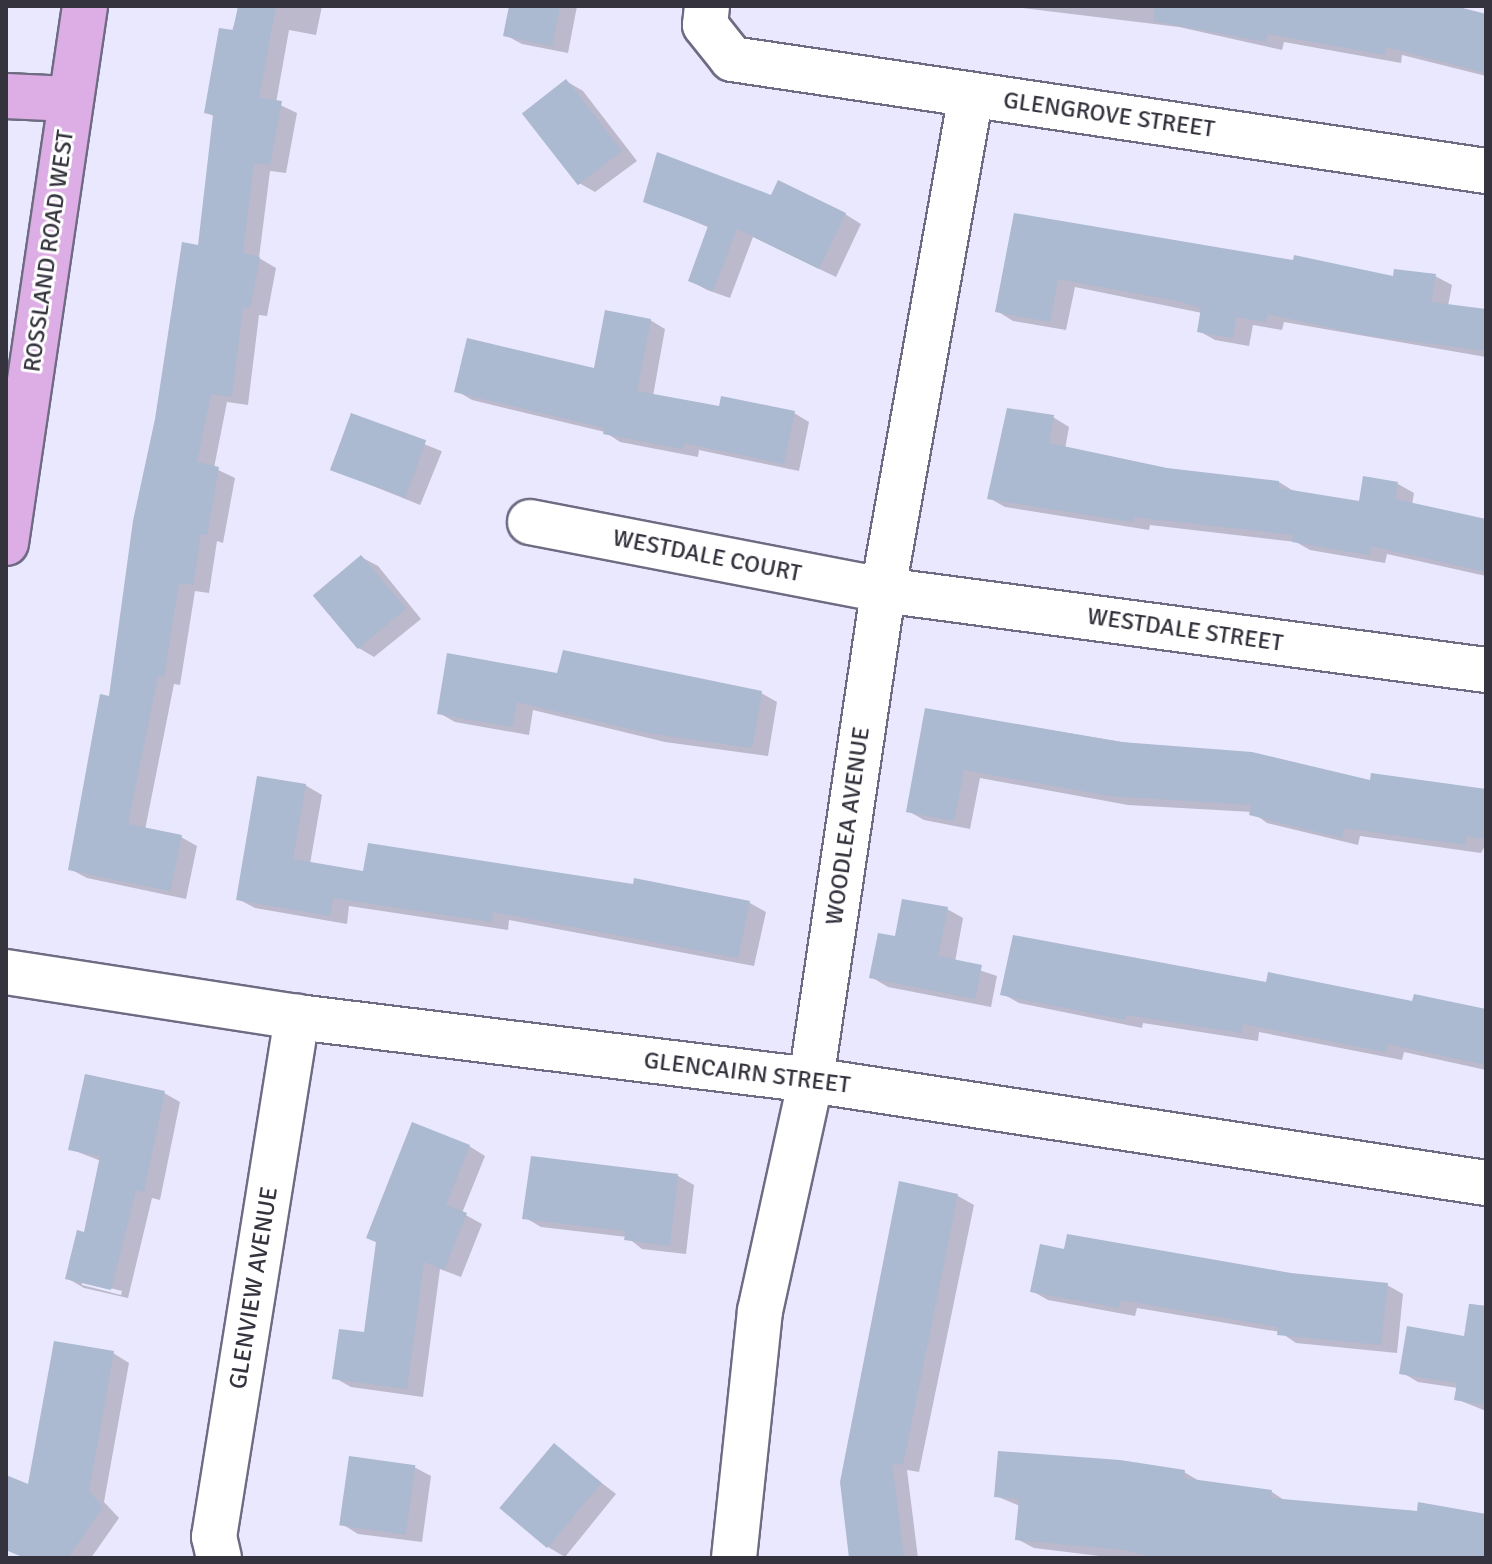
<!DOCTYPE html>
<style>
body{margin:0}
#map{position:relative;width:1492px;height:1564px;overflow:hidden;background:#eae8fe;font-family:Signika,sans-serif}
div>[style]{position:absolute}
.shadow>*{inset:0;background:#0003;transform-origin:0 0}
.building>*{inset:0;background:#abb9d1;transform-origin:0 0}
.roads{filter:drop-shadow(2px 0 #6e6b83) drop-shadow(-2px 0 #6e6b83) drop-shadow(0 2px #6e6b83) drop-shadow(0 -2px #6e6b83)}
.minor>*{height:44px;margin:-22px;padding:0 22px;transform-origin:22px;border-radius:22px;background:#fff}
.major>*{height:44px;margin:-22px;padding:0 22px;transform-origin:22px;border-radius:22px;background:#ddaee5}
span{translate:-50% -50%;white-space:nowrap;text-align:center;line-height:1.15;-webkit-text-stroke:6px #fff;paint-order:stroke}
.street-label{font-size:24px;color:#34333e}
.frame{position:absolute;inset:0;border:8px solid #34333e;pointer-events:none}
</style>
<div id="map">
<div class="shadow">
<div style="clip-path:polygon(240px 6px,322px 6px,316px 35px,289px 30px,276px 103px,297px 113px,286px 173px,270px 171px,259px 258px,276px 268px,267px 316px,259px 315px,248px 405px,227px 402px,214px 468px,235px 478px,223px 543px,217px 541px,209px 593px,195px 591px,180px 685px,174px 684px,145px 830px,181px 837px,197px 846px,186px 899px,87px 878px,70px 869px,101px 696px,111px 698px,199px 247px,215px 117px,206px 112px)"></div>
<div style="clip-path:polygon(511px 6px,577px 6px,568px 53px,522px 44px,505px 35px)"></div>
<div style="clip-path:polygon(1005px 6px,1447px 6px,1486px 16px,1486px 76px,1402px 55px,1401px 63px,1284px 42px,1282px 50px,1179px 27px)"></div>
<div style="clip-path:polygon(566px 81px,583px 91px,637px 161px,595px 192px,579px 183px)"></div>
<div style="clip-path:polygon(772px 197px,845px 214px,861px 224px,836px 277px,753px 237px,730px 298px,707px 290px,691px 281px,710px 228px,646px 201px)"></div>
<div style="clip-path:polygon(1015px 215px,1395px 278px,1435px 276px,1452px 285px,1448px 306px,1486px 312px,1486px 357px,1284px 322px,1282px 330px,1253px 325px,1249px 346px,1215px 340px,1199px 331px,1202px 313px,1075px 287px,1066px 330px,1013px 321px,997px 311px)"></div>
<div style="clip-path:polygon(650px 320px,665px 329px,653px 396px,720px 408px,794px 413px,809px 422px,799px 471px,699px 450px,698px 457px,620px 442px,605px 432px,472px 400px,457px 391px,595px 370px)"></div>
<div style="left:352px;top:415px;width:97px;height:58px;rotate:22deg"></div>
<div style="clip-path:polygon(1053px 417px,1069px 427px,1065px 449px,1167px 470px,1279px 482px,1295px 492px,1361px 504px,1398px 484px,1414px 493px,1412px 505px,1486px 521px,1486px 576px,1387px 554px,1385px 563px,1310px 550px,1296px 542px,1150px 525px,1149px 530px,1005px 507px,989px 498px)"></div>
<div style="clip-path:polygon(361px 557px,378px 566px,421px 619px,374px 657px,357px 647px)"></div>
<div style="clip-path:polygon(559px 675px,761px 693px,777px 702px,768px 756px,665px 742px,533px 710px,529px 735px,455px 722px,439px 713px)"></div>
<div style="clip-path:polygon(927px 710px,1372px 783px,1486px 791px,1486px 844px,1481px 853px,1360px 836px,1358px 845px,1267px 823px,1252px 812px,1128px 805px,980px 778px,970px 829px,924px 820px,908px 811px)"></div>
<div style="clip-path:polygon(305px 785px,322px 795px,310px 864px,365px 873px,750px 903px,766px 912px,754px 966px,509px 920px,508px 930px,349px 906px,347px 924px,255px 908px,238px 899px)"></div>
<div style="clip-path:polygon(947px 909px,963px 918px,955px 962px,997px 976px,991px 1007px,888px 987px,871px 977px,896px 938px)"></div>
<div style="clip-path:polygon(1268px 984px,1486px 1011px,1486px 1070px,1404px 1052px,1402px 1060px,1259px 1032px,1258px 1041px,1143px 1023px,1142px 1028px,1019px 1003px,1003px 994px)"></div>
<div style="clip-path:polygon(evenodd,164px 1093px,180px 1102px,160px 1200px,152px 1198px,128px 1298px,84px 1288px,67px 1278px,86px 1234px,101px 1161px,70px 1149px,164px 1093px,82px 1281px,122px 1291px,121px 1295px,82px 1285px,82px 1281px)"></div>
<div style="clip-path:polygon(469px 1146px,485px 1156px,462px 1213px,482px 1224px,461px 1277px,440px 1269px,423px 1397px,351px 1387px,335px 1378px,366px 1335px,378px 1243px,368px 1238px)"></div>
<div style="clip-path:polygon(532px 1158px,678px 1176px,694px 1185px,686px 1254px,642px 1249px,627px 1237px,541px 1227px,524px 1217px)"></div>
<div style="clip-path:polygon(901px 1184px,958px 1196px,974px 1205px,919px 1472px,907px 1470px,918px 1558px,851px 1558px)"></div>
<div style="clip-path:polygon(1291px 1275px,1387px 1285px,1403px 1294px,1397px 1353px,1296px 1343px,1280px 1332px,1137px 1308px,1135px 1316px,1048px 1300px,1032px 1291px)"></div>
<div style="clip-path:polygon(1470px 1304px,1486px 1306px,1486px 1411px,1456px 1399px,1458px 1388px,1418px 1382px,1401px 1372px,1465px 1338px)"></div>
<div style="clip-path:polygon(113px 1353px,129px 1363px,104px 1502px,119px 1518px,91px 1558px,25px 1558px,6px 1550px,6px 1477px,29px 1487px)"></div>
<div style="clip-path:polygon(554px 1446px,616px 1494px,565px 1557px,548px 1547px)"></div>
<div style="clip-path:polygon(414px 1467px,431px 1476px,422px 1542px,358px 1534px,342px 1524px)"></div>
<div style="clip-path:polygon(1184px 1472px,1201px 1482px,1272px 1492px,1287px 1502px,1486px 1516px,1486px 1558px,1116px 1558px,1034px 1548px,1017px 1539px,1020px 1506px,996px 1496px)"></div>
</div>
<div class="building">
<div style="clip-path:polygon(238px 6px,276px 6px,259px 98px,282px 101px,270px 165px,254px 163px,243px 253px,260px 257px,250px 308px,243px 307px,232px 397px,211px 394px,197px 462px,219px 467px,207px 535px,201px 534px,193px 585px,179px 583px,164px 677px,158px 676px,128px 824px,182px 835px,170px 891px,68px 870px,100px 694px,109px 696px,133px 521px,155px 419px,182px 242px,198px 245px,213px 115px,204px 113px,219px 28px,233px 30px)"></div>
<div style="clip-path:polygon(509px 6px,560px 6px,552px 46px,503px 36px)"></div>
<div style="clip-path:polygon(1155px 6px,1455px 6px,1486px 14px,1486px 73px,1386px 47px,1385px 55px,1268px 34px,1266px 42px,1153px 21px)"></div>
<div style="left:566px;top:79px;width:91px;height:56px;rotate:52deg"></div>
<div style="clip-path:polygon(657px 152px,771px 195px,778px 180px,846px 213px,819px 269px,737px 229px,713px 291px,688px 281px,708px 226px,643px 202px)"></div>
<div style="clip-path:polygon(1014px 213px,1293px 260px,1294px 255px,1393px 276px,1394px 269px,1436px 274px,1431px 302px,1486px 309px,1486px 351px,1365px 335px,1268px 314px,1266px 322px,1236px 317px,1233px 338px,1197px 332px,1201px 308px,1182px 302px,1058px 279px,1050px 322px,995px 312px)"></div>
<div style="clip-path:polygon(605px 310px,651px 319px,637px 391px,719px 406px,721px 396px,795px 411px,784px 464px,684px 443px,683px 449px,603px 434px,604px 428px,454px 392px,467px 338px,594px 368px)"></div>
<div style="clip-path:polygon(1007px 408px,1054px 415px,1049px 443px,1167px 468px,1279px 481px,1279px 488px,1359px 501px,1363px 476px,1398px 482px,1395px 499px,1486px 519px,1486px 572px,1371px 546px,1369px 555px,1292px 542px,1293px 535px,1134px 517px,1133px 522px,987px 499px)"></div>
<div style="left:351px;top:413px;width:80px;height:61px;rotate:20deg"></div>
<div style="left:361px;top:555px;width:70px;height:63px;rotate:50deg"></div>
<div style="clip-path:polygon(563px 650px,762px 691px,752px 748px,647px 733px,517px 702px,512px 727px,437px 714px,447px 653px,557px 673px)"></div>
<div style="clip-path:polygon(925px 708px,1121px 742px,1252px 752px,1370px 780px,1371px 773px,1486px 789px,1486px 839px,1466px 836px,1465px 845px,1344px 828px,1342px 838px,1249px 815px,1251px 805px,1110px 796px,964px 770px,954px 821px,906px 812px)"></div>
<div style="clip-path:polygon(257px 776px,306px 784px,293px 859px,363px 871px,368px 843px,633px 884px,634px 878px,750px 901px,738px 958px,493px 912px,492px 922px,333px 898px,330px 916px,236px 900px)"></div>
<div style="clip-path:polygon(902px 899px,948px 907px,938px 956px,982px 965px,975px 999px,869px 978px,878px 933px,895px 936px)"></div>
<div style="clip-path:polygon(1013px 935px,1266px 982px,1268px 972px,1412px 1001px,1414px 994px,1486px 1009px,1486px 1065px,1388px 1044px,1386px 1052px,1243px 1024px,1242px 1033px,1126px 1015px,1125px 1020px,1000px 995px)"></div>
<div style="clip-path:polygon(85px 1074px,165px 1091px,144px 1192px,136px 1190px,111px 1290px,65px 1279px,77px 1230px,84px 1232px,100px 1156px,68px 1150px)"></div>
<div style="clip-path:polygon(412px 1122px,470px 1145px,446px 1205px,467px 1213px,444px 1270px,424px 1262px,407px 1389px,332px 1379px,339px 1329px,364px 1332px,376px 1242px,366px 1238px)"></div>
<div style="clip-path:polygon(531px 1156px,678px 1174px,670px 1246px,624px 1240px,626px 1231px,522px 1219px)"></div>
<div style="clip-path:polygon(899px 1181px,958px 1194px,903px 1465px,892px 1463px,904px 1558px,849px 1558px,840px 1482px)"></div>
<div style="clip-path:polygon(1067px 1234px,1291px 1273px,1388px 1283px,1381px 1345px,1277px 1335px,1278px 1327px,1121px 1300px,1119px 1308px,1030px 1292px,1040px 1244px,1064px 1249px)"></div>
<div style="clip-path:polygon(1469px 1304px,1486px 1306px,1486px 1405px,1454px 1400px,1457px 1383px,1399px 1374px,1407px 1326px,1464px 1336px)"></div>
<div style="clip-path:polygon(54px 1341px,114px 1351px,89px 1491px,103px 1507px,68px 1558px,25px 1558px,6px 1550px,6px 1475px,28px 1484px)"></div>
<div style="left:554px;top:1443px;width:62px;height:85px;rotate:40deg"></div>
<div style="clip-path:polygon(998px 1451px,1120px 1460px,1185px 1470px,1184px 1478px,1272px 1490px,1271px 1498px,1417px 1511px,1418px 1502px,1486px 1514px,1486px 1558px,1155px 1558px,1125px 1550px,1015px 1540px,1019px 1499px,994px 1497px)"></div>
<div style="left:349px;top:1456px;width:67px;height:70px;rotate:8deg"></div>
</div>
<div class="roads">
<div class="minor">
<div style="left:707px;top:6px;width:19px;rotate:96deg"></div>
<div style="left:705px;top:25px;width:43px;rotate:51.5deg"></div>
<div style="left:732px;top:59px;width:762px;rotate:8.45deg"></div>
<div style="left:530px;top:522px;width:359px;rotate:10.9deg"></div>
<div style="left:883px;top:590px;width:608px;rotate:7.56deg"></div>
<div style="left:6px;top:972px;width:294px;rotate:8.8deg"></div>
<div style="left:297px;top:1017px;width:518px;rotate:6.99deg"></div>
<div style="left:811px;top:1080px;width:683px;rotate:8.68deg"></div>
<div style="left:219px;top:1558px;width:22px;rotate:-103deg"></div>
<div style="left:214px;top:1537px;width:527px;rotate:-80.93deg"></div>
<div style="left:734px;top:1558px;width:248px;rotate:-84deg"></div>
<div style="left:760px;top:1311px;width:237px;rotate:-77.6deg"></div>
<div style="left:811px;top:1080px;width:495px;rotate:-81.6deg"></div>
<div style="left:883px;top:590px;width:503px;rotate:-79.92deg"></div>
</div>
<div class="major">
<div style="left:6px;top:96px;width:64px;rotate:2.7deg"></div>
<div style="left:6px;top:543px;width:543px;rotate:-81.63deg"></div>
</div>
</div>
<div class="street-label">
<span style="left:1109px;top:115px;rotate:8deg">GLENGROVE STREET</span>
<span style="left:49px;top:251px;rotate:-82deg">ROSSLAND ROAD WEST</span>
<span style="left:707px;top:556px;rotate:11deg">WESTDALE COURT</span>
<span style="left:1185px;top:630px;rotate:8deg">WESTDALE STREET</span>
<span style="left:848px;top:826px;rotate:-82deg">WOODLEA AVENUE</span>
<span style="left:747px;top:1073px;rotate:7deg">GLENCAIRN STREET</span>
<span style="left:254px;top:1288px;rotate:-81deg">GLENVIEW AVENUE</span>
</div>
<div class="frame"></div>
</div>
